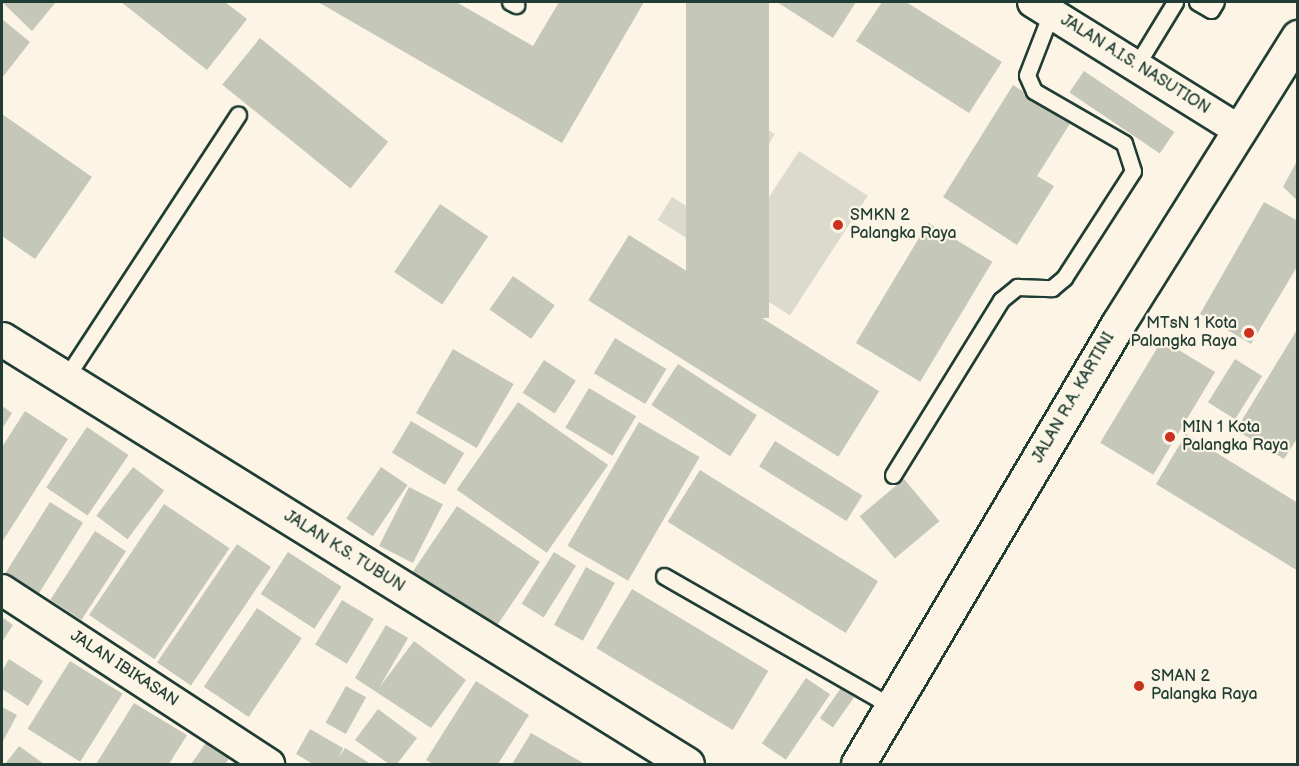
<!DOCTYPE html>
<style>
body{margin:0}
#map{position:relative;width:1299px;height:766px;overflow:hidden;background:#fcf5e5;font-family:"Balsamiq Sans",sans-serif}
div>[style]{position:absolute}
.green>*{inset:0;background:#dcdacc;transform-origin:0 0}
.building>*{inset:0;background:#c5c7b9;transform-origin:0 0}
.roads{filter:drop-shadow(2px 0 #1f3d34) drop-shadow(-2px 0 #1f3d34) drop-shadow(0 2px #1f3d34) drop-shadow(0 -2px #1f3d34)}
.lane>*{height:15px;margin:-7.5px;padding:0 7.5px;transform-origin:7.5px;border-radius:7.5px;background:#fcf5e5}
.street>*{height:30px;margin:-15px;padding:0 15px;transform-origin:15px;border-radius:15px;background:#fcf5e5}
.secondary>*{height:33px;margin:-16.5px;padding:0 16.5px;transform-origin:16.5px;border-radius:16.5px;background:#fcf5e5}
.dots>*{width:16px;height:16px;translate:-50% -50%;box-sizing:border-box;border:3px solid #fcf5e5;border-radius:50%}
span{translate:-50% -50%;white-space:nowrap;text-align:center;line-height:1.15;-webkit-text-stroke:4.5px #fcf5e5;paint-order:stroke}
.street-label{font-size:16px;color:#1f3d34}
.poi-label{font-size:16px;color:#1f3d34}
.left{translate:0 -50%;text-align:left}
.right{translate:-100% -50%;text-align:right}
.frame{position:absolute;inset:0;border:3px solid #1f3d34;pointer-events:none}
</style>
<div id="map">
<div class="green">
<div style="left:740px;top:114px;width:40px;height:84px;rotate:30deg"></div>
<div style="left:799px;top:151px;width:82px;height:143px;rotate:33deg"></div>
<div style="left:672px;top:197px;width:65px;height:27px;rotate:32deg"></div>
</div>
<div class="building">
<div style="clip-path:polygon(2px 2px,56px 2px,32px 31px)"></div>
<div style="clip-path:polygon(121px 2px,225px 2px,247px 19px,207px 70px)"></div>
<div style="clip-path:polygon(318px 2px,456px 2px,533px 46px,559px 2px,644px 2px,562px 143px)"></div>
<div style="left:686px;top:2px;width:83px;height:316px"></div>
<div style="clip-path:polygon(777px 2px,856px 2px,833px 38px)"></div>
<div style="clip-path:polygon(882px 2px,906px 2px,1002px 62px,969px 113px,856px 41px)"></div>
<div style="clip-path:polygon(2px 19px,30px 42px,2px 78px)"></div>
<div style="left:260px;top:38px;width:165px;height:60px;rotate:39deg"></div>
<div style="left:1084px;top:71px;width:109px;height:26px;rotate:34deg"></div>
<div style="clip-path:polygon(1013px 85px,1071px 122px,1037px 176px,1054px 186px,1017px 245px,943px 197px)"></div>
<div style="clip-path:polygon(2px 114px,92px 177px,35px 259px,2px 236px)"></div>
<div style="clip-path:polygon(1298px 159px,1298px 201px,1283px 187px)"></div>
<div style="clip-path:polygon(1264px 202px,1298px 221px,1298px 265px,1251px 344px,1200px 314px)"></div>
<div style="left:440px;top:204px;width:58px;height:82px;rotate:34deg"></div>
<div style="left:928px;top:223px;width:75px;height:140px;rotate:31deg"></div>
<div style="left:629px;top:235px;width:295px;height:77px;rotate:32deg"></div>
<div style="left:513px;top:276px;width:51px;height:41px;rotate:35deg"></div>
<div style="clip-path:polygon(1298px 328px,1298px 437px,1284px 459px,1236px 430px)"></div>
<div style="left:615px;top:338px;width:60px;height:41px;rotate:31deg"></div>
<div style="left:1162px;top:340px;width:62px;height:120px;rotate:31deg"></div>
<div style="left:453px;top:349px;width:70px;height:74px;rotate:30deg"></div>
<div style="left:1235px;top:359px;width:32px;height:51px;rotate:32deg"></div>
<div style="left:544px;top:360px;width:38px;height:39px;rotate:33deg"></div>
<div style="left:678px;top:364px;width:94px;height:49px;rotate:33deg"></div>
<div style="left:589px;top:388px;width:55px;height:46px;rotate:31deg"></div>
<div style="left:518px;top:402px;width:110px;height:107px;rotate:35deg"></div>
<div style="clip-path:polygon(2px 406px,12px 413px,2px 429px)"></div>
<div style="clip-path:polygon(25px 411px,68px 439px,2px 542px,2px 447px)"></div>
<div style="left:411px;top:421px;width:62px;height:37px;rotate:31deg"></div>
<div style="left:639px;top:422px;width:70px;height:143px;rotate:30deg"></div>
<div style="left:87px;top:427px;width:50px;height:73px;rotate:34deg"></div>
<div style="clip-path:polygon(1186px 434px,1298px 503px,1298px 571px,1156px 484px)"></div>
<div style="left:775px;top:441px;width:103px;height:30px;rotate:32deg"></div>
<div style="left:133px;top:467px;width:39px;height:61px;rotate:37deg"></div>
<div style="left:381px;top:467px;width:32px;height:62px;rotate:34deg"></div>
<div style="left:700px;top:470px;width:210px;height:61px;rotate:32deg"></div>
<div style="left:904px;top:479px;width:55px;height:58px;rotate:50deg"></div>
<div style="left:409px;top:487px;width:38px;height:66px;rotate:27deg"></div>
<div style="left:50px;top:502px;width:39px;height:85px;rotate:32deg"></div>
<div style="left:164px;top:504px;width:79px;height:134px;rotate:34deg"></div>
<div style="left:457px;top:506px;width:100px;height:88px;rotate:34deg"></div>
<div style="left:95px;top:531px;width:37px;height:82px;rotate:33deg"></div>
<div style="left:237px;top:544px;width:41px;height:143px;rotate:34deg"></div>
<div style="left:288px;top:552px;width:64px;height:50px;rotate:33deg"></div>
<div style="left:554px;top:552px;width:26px;height:61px;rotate:32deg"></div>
<div style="left:586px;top:567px;width:33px;height:66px;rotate:29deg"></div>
<div style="left:632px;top:589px;width:159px;height:69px;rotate:31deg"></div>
<div style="left:342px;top:600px;width:37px;height:52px;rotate:31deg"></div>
<div style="left:257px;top:608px;width:54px;height:95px;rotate:34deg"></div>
<div style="clip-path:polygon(2px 617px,13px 625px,2px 642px)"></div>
<div style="clip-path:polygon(386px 625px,408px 638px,379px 688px,414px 641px,466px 680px,431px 728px,355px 678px)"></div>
<div style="clip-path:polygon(9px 659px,43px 681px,28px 706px,2px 689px,2px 671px)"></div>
<div style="left:70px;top:661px;width:62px;height:80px;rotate:32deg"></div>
<div style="left:806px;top:678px;width:29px;height:79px;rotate:34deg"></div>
<div style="clip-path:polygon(476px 681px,529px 715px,498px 764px,433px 764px,426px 760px)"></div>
<div style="left:346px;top:686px;width:23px;height:42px;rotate:29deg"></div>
<div style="left:841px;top:688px;width:16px;height:37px;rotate:35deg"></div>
<div style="clip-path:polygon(134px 703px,187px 735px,169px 764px,96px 764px)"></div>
<div style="clip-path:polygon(2px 707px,17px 715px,2px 743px)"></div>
<div style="clip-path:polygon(378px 709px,417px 738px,397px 764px,389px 764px,355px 740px)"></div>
<div style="clip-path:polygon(310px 729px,343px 748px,339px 757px,345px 748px,371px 764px,313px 764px,296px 754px)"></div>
<div style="clip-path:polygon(531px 733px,585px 764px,512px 764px)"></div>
<div style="clip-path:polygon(208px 740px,231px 756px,225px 764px,191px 764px)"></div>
<div style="clip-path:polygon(19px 746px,44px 764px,5px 764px)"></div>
</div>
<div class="roads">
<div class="lane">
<div style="left:510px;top:2px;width:7px;rotate:27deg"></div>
<div style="left:1197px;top:2px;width:16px;rotate:30deg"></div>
<div style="left:1211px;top:10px;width:9px;rotate:-58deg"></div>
<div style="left:1136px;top:66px;width:75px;rotate:-58.6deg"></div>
<div style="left:65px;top:379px;width:316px;rotate:-56.8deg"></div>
<div style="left:893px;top:475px;width:206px;rotate:-58.3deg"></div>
<div style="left:1001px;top:300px;width:21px;rotate:-39deg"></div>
<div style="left:1017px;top:287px;width:35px;rotate:2deg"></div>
<div style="left:1052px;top:288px;width:16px;rotate:-40deg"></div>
<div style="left:1064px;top:278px;width:127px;rotate:-57.2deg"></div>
<div style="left:1133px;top:171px;width:29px;rotate:-108deg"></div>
<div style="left:1124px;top:143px;width:104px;rotate:-150deg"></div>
<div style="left:1034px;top:91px;width:17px;rotate:-114deg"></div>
<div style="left:1027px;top:75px;width:66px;rotate:-68.8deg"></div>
<div style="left:664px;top:576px;width:264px;rotate:29.8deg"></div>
</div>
<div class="street">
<div style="left:1033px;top:2px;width:240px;rotate:31.9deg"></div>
<div style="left:2px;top:590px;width:319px;rotate:33.1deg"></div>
</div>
<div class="secondary">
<div style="left:2px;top:339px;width:806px;rotate:31.82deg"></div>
<div style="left:858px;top:764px;width:511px;rotate:-59.42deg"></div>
<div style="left:1118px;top:324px;width:339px;rotate:-57.9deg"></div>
</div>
</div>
<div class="dots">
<div style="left:838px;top:225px;background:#c8321e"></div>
<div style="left:1249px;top:333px;background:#c8321e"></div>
<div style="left:1170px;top:437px;background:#c8321e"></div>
<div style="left:1139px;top:686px;background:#c8321e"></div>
</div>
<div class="street-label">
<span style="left:1135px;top:65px;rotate:32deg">JALAN A.I.S. NASUTION</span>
<span style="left:1074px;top:398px;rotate:-60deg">JALAN R.A. KARTINI</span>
<span style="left:344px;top:552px;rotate:32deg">JALAN K.S. TUBUN</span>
<span style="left:124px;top:669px;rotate:33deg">JALAN IBIKASAN</span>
</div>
<div class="poi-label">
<span class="left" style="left:850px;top:225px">SMKN 2<br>Palangka Raya</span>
<span class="right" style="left:1237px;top:333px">MTsN 1 Kota<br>Palangka Raya</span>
<span class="left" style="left:1182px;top:437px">MIN 1 Kota<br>Palangka Raya</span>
<span class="left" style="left:1151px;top:686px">SMAN 2<br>Palangka Raya</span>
</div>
<div class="frame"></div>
</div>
